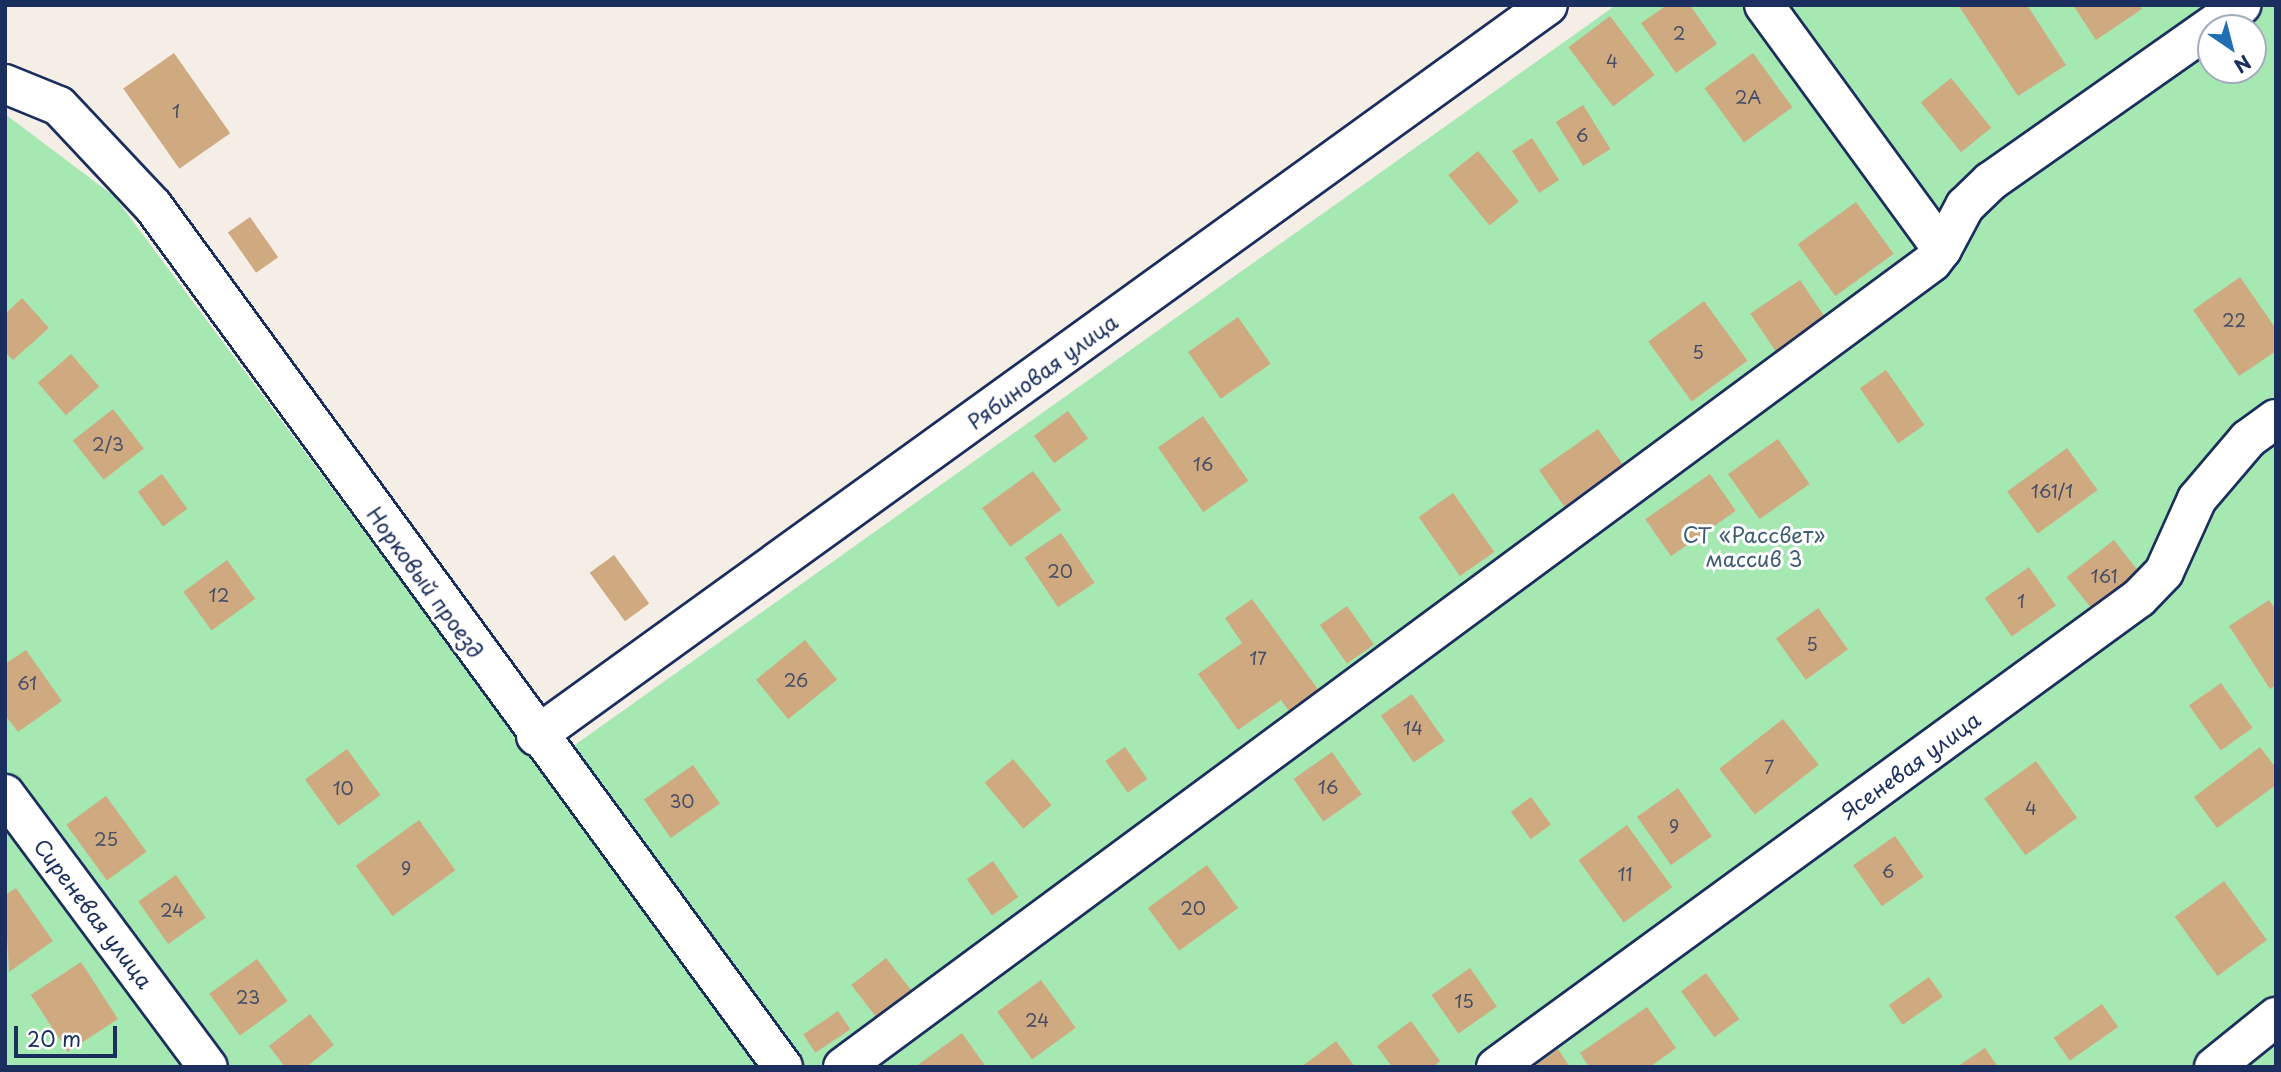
<!DOCTYPE html>
<meta charset="utf-8">
<style>
body{margin:0}
#map{position:relative;width:2281px;height:1072px;overflow:hidden;background:#f5eee6;font-family:"Playpen Sans",sans-serif}
div>[style]{position:absolute}
.green>*{inset:0;background:#a6e8b2}
.building>*{inset:0;background:#cfaa81;transform-origin:0 0}
.roads{filter:drop-shadow(2px 0 #1b2f5e) drop-shadow(-2px 0 #1b2f5e) drop-shadow(0 2px #1b2f5e) drop-shadow(0 -2px #1b2f5e)}
.minor>*{height:38px;margin:-19px;padding:0 19px;transform-origin:19px;border-radius:19px;background:#fff}
span{translate:-50% -50%;white-space:nowrap;text-align:center;line-height:1.15;-webkit-text-stroke:6px #fff;paint-order:stroke}
.number-label{font-size:18px;color:#484e67}
.number-label span{-webkit-text-stroke-width:0}
.street-label{font-size:21px;color:#1b2f5e}
.park-label{font-size:21px;color:#3e5d73}
.frame{position:absolute;inset:0;border:7px solid #1b2f5e;pointer-events:none}
.north{position:absolute;left:2197px;top:14px;width:70px;height:70px;box-sizing:border-box;background:#fff;border:2px solid #a4acbf;border-radius:50%;rotate:145deg;font-size:19px;font-weight:700;line-height:28px;text-align:center;color:#1b2f5e}
.north::after{content:'';display:block;margin:auto;width:24px;height:32px;background:#1f6fb2;clip-path:polygon(50% 0,100% 100%,50% 72%,0 100%)}
.scale{position:absolute;left:14px;top:1026px;width:103px;height:32px;box-sizing:border-box;border:4px solid #1b2f5e;border-top:0;padding-left:9px;font-size:21px;line-height:24px;white-space:nowrap;color:#1b2f5e;-webkit-text-stroke:5px #fff;paint-order:stroke}
</style>
<div id="map">
<div class="green">
<div style="clip-path:polygon(evenodd,1616px 5px,2276px 5px,2276px 1067px,5px 1067px,5px 114px,114px 196px,541px 769px,1616px 5px,2211px 28px,2253px 28px,2253px 70px,2211px 70px,2211px 28px)"></div>
</div>
<div class="building">
<div style="clip-path:polygon(1667px 5px,1690px 5px,1717px 44px,1676px 73px,1641px 23px)"></div>
<div style="clip-path:polygon(1958px 5px,2027px 5px,2066px 65px,2018px 96px)"></div>
<div style="clip-path:polygon(2073px 5px,2139px 5px,2142px 9px,2096px 40px)"></div>
<div style="left:1610px;top:16px;width:74px;height:52px;rotate:53deg"></div>
<div style="left:174px;top:53px;width:98px;height:62px;rotate:55deg"></div>
<div style="left:1753px;top:53px;width:67px;height:60px;rotate:54deg"></div>
<div style="left:1951px;top:78px;width:64px;height:39px;rotate:51deg"></div>
<div style="left:1583px;top:105px;width:52px;height:32px;rotate:58deg"></div>
<div style="left:1532px;top:138px;width:50px;height:24px;rotate:57deg"></div>
<div style="left:1478px;top:151px;width:65px;height:38px;rotate:51deg"></div>
<div style="left:1856px;top:202px;width:64px;height:72px;rotate:54deg"></div>
<div style="left:250px;top:217px;width:49px;height:27px;rotate:55deg"></div>
<div style="clip-path:polygon(2240px 277px,2276px 329px,2276px 351px,2239px 376px,2193px 310px)"></div>
<div style="left:1800px;top:280px;width:46px;height:60px;rotate:56deg"></div>
<div style="clip-path:polygon(22px 298px,49px 328px,13px 360px,5px 352px,5px 314px)"></div>
<div style="left:1704px;top:301px;width:74px;height:69px;rotate:54deg"></div>
<div style="left:1238px;top:317px;width:57px;height:61px;rotate:55deg"></div>
<div style="left:71px;top:354px;width:43px;height:44px;rotate:49deg"></div>
<div style="left:1886px;top:370px;width:67px;height:32px;rotate:55deg"></div>
<div style="left:113px;top:409px;width:50px;height:51px;rotate:52deg"></div>
<div style="left:1068px;top:411px;width:34px;height:42px;rotate:54deg"></div>
<div style="left:1203px;top:416px;width:79px;height:55px;rotate:55deg"></div>
<div style="left:1598px;top:429px;width:45px;height:72px;rotate:55deg"></div>
<div style="left:1778px;top:439px;width:55px;height:61px;rotate:55deg"></div>
<div style="left:2067px;top:448px;width:52px;height:74px;rotate:54deg"></div>
<div style="left:1033px;top:471px;width:48px;height:63px;rotate:54deg"></div>
<div style="left:162px;top:474px;width:43px;height:30px;rotate:54deg"></div>
<div style="left:1710px;top:474px;width:45px;height:79px;rotate:55deg"></div>
<div style="left:1453px;top:493px;width:72px;height:42px;rotate:55deg"></div>
<div style="left:1061px;top:533px;width:60px;height:44px;rotate:56deg"></div>
<div style="left:2114px;top:540px;width:44px;height:60px;rotate:52deg"></div>
<div style="left:614px;top:555px;width:60px;height:30px;rotate:54deg"></div>
<div style="left:227px;top:560px;width:48px;height:54px;rotate:54deg"></div>
<div style="left:2029px;top:567px;width:47px;height:54px;rotate:55deg"></div>
<div style="clip-path:polygon(1252px 599px,1328px 703px,1298px 724px,1281px 700px,1238px 730px,1198px 674px,1242px 643px,1225px 618px)"></div>
<div style="clip-path:polygon(2269px 600px,2276px 610px,2276px 685px,2270px 689px,2229px 626px)"></div>
<div style="left:1347px;top:606px;width:47px;height:33px;rotate:55deg"></div>
<div style="left:1818px;top:608px;width:51px;height:52px;rotate:54deg"></div>
<div style="left:805px;top:640px;width:51px;height:63px;rotate:51deg"></div>
<div style="clip-path:polygon(26px 650px,62px 701px,18px 732px,5px 715px,5px 664px)"></div>
<div style="left:2221px;top:683px;width:55px;height:39px;rotate:55deg"></div>
<div style="left:1412px;top:694px;width:57px;height:38px;rotate:55deg"></div>
<div style="left:1783px;top:719px;width:58px;height:81px;rotate:52deg"></div>
<div style="left:1125px;top:747px;width:39px;height:24px;rotate:55deg"></div>
<div style="clip-path:polygon(2260px 747px,2276px 768px,2276px 785px,2217px 828px,2194px 797px)"></div>
<div style="left:347px;top:749px;width:57px;height:52px;rotate:54deg"></div>
<div style="left:1332px;top:752px;width:52px;height:47px;rotate:55deg"></div>
<div style="left:1013px;top:759px;width:60px;height:37px;rotate:50deg"></div>
<div style="left:2036px;top:761px;width:70px;height:64px;rotate:54deg"></div>
<div style="left:693px;top:765px;width:47px;height:60px;rotate:55deg"></div>
<div style="left:1678px;top:788px;width:59px;height:50px;rotate:55deg"></div>
<div style="left:106px;top:796px;width:69px;height:49px;rotate:54deg"></div>
<div style="left:1531px;top:797px;width:34px;height:25px;rotate:54deg"></div>
<div style="left:419px;top:820px;width:62px;height:78px;rotate:54deg"></div>
<div style="left:1627px;top:825px;width:77px;height:60px;rotate:54deg"></div>
<div style="left:1895px;top:836px;width:50px;height:51px;rotate:55deg"></div>
<div style="left:993px;top:861px;width:44px;height:32px;rotate:55deg"></div>
<div style="left:1207px;top:865px;width:53px;height:73px;rotate:54deg"></div>
<div style="left:176px;top:875px;width:52px;height:46px;rotate:55deg"></div>
<div style="left:2224px;top:881px;width:73px;height:61px;rotate:54deg"></div>
<div style="clip-path:polygon(16px 888px,53px 941px,9px 972px,5px 895px)"></div>
<div style="left:886px;top:958px;width:41px;height:44px;rotate:52deg"></div>
<div style="left:257px;top:959px;width:52px;height:59px;rotate:54deg"></div>
<div style="left:81px;top:962px;width:68px;height:60px;rotate:57deg"></div>
<div style="left:1470px;top:968px;width:47px;height:47px;rotate:55deg"></div>
<div style="left:1706px;top:973px;width:57px;height:31px;rotate:54deg"></div>
<div style="left:1929px;top:977px;width:24px;height:49px;rotate:55deg"></div>
<div style="left:1041px;top:980px;width:59px;height:54px;rotate:54deg"></div>
<div style="left:2102px;top:1004px;width:28px;height:59px;rotate:55deg"></div>
<div style="clip-path:polygon(1647px 1007px,1676px 1048px,1650px 1067px,1589px 1067px,1580px 1053px)"></div>
<div style="left:838px;top:1011px;width:22px;height:42px;rotate:56deg"></div>
<div style="clip-path:polygon(310px 1014px,334px 1045px,306px 1067px,285px 1067px,269px 1046px)"></div>
<div style="clip-path:polygon(1411px 1021px,1440px 1061px,1433px 1067px,1392px 1067px,1377px 1046px)"></div>
<div style="clip-path:polygon(962px 1033px,986px 1067px,915px 1067px)"></div>
<div style="clip-path:polygon(1336px 1041px,1355px 1067px,1301px 1067px)"></div>
<div style="clip-path:polygon(1985px 1048px,1998px 1067px,1957px 1067px)"></div>
<div style="clip-path:polygon(1558px 1049px,1570px 1067px,1533px 1067px)"></div>
</div>
<div class="roads">
<div class="minor">
<div style="left:5px;top:84px;width:58px;rotate:22.2deg"></div>
<div style="left:59px;top:106px;width:137px;rotate:46.8deg"></div>
<div style="left:153px;top:206px;width:1067px;rotate:53.81deg"></div>
<div style="left:1942px;top:249px;width:49px;rotate:-61.9deg"></div>
<div style="left:1965px;top:206px;width:36px;rotate:-44deg"></div>
<div style="left:1991px;top:181px;width:306px;rotate:-35.1deg"></div>
<div style="left:536px;top:736px;width:1248px;rotate:-35.84deg"></div>
<div style="left:5px;top:794px;width:340px;rotate:53.4deg"></div>
<div style="left:843px;top:1067px;width:1354px;rotate:-36.47deg"></div>
<div style="left:1932px;top:262px;width:16px;rotate:-52deg"></div>
<div style="left:1942px;top:249px;width:302px;rotate:-126.1deg"></div>
<div style="left:1496px;top:1067px;width:796px;rotate:-36.11deg"></div>
<div style="left:2139px;top:598px;width:36px;rotate:-46deg"></div>
<div style="left:2164px;top:572px;width:80px;rotate:-65.7deg"></div>
<div style="left:2197px;top:499px;width:79px;rotate:-49.6deg"></div>
<div style="left:2248px;top:439px;width:34px;rotate:-36deg"></div>
<div style="left:2214px;top:1067px;width:80px;rotate:-38.9deg"></div>
</div>
</div>
<div class="number-label">
<span style="left:1679px;top:33px">2</span>
<span style="left:1612px;top:61px">4</span>
<span style="left:1748px;top:97px">2А</span>
<span style="left:176px;top:111px">1</span>
<span style="left:1582px;top:135px">6</span>
<span style="left:2234px;top:320px">22</span>
<span style="left:1698px;top:352px">5</span>
<span style="left:108px;top:444px">2/3</span>
<span style="left:1203px;top:464px">16</span>
<span style="left:2052px;top:491px">161/1</span>
<span style="left:1060px;top:571px">20</span>
<span style="left:2104px;top:576px">161</span>
<span style="left:219px;top:595px">12</span>
<span style="left:2021px;top:601px">1</span>
<span style="left:1812px;top:644px">5</span>
<span style="left:1258px;top:658px">17</span>
<span style="left:796px;top:680px">26</span>
<span style="left:27px;top:683px">61</span>
<span style="left:1413px;top:728px">14</span>
<span style="left:1769px;top:767px">7</span>
<span style="left:1328px;top:787px">16</span>
<span style="left:343px;top:788px">10</span>
<span style="left:682px;top:801px">30</span>
<span style="left:2031px;top:808px">4</span>
<span style="left:1674px;top:826px">9</span>
<span style="left:106px;top:839px">25</span>
<span style="left:406px;top:868px">9</span>
<span style="left:1888px;top:871px">6</span>
<span style="left:1625px;top:874px">11</span>
<span style="left:1193px;top:908px">20</span>
<span style="left:172px;top:910px">24</span>
<span style="left:248px;top:997px">23</span>
<span style="left:1464px;top:1001px">15</span>
<span style="left:1037px;top:1020px">24</span>
</div>
<div class="street-label">
<span style="left:1042px;top:371px;rotate:-36deg">Рябиновая улица</span>
<span style="left:426px;top:582px;rotate:54deg">Норковый проезд</span>
<span style="left:1910px;top:765px;rotate:-36deg">Ясеневая улица</span>
<span style="left:94px;top:913px;rotate:53deg">Сиреневая улица</span>
</div>
<div class="park-label">
<span style="left:1754px;top:546px">СТ «Рассвет»<br>массив 3</span>
</div>
<div class="frame"></div>
<div class="north">N</div>
<div class="scale">20 m</div>
</div>
